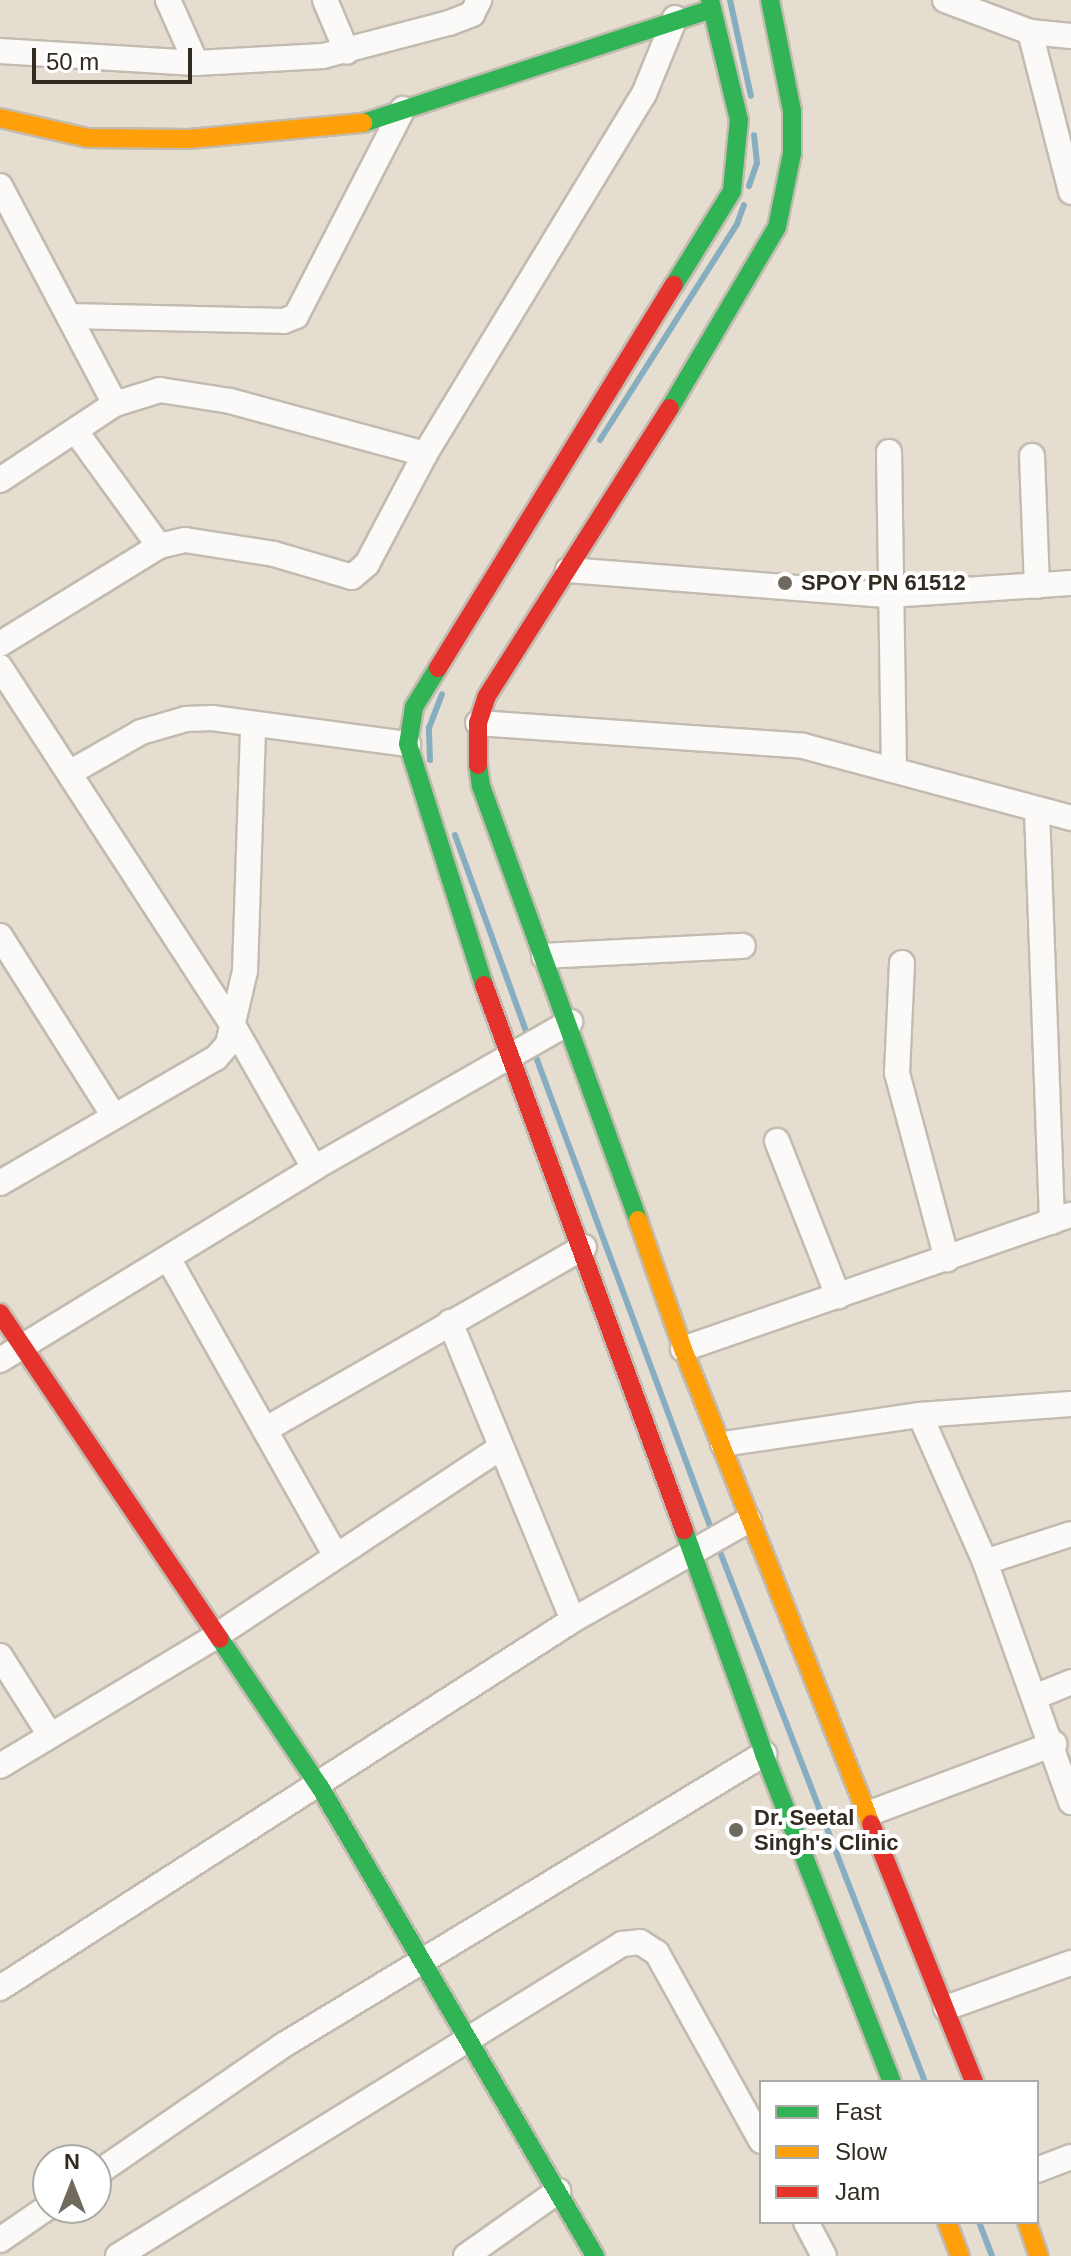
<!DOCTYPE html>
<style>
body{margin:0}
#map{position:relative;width:1071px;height:2256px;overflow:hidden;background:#e5ddcf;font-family:Helvetica,sans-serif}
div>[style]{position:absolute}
.stream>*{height:6px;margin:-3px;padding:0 3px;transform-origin:3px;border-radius:3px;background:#86aec0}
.roads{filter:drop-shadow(2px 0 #c2bbb0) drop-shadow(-2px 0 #c2bbb0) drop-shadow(0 2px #c2bbb0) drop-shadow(0 -2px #c2bbb0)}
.street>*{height:24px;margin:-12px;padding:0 12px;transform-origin:12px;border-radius:12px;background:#fbfaf8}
.fast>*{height:18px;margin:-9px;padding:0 9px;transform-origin:9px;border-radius:9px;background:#30b455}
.slow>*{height:18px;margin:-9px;padding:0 9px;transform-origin:9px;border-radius:9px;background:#ff9f0a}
.jam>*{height:18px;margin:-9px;padding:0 9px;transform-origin:9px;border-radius:9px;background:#e5322d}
.dots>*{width:22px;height:22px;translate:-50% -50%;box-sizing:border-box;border:4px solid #fff;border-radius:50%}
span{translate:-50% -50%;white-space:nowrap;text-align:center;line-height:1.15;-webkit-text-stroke:8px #fff;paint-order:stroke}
.poi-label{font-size:22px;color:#312b20;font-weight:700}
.left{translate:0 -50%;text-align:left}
.legend{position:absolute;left:759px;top:2080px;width:280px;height:144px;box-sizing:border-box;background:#fff;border:2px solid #adaaa6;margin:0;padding:10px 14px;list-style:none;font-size:24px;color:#312b20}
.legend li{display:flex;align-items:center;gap:16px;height:40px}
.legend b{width:40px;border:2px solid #adaaa6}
.north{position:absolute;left:32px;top:2144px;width:80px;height:80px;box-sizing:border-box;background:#fff;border:2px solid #adaaa6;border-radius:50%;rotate:0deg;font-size:22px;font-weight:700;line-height:32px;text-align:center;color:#312b20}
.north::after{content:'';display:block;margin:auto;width:28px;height:36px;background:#70695d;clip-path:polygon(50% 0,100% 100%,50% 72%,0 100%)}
.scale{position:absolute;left:32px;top:48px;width:160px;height:36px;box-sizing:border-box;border:4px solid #312b20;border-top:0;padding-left:10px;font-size:24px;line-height:28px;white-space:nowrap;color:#312b20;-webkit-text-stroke:6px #fff;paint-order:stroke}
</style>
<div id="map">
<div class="stream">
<div style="left:730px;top:0;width:98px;rotate:77.7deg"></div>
<div style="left:749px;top:186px;width:24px;rotate:-71deg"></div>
<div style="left:757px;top:163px;width:28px;rotate:-96deg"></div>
<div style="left:600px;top:440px;width:256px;rotate:-57.6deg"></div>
<div style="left:737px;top:224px;width:20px;rotate:-70deg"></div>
<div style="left:430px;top:760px;width:32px;rotate:-92deg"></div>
<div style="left:429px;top:728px;width:36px;rotate:-69deg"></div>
<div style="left:455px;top:835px;width:217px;rotate:70.1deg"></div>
<div style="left:533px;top:1049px;width:517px;rotate:69.64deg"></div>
<div style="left:717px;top:1544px;width:577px;rotate:68.86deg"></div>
<div style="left:979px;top:2222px;width:36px;rotate:69deg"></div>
</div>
<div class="roads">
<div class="street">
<div style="left:168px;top:0;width:69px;rotate:66deg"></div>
<div style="left:325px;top:0;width:56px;rotate:67.1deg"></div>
<div style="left:945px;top:0;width:91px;rotate:20.6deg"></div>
<div style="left:1030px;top:32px;width:41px;rotate:5.6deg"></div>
<div style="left:1030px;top:32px;width:165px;rotate:75.6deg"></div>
<div style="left:0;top:51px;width:196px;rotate:3.5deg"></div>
<div style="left:196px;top:63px;width:127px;rotate:-3.2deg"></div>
<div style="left:323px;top:56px;width:130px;rotate:-14.7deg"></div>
<div style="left:449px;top:23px;width:25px;rotate:-21deg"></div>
<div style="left:472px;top:14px;width:16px;rotate:-63deg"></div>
<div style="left:0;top:186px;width:246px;rotate:62.2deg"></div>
<div style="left:69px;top:316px;width:215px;rotate:1.3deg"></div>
<div style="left:284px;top:321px;width:13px;rotate:-23deg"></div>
<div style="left:296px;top:316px;width:233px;rotate:-62.7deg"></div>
<div style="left:77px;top:433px;width:140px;rotate:54deg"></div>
<div style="left:889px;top:452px;width:316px;rotate:89.1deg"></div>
<div style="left:1032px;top:456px;width:130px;rotate:87.8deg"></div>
<div style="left:0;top:480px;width:138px;rotate:-33.5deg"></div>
<div style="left:115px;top:404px;width:47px;rotate:-17.3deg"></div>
<div style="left:160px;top:390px;width:71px;rotate:8.9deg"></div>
<div style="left:230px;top:401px;width:202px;rotate:15.2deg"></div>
<div style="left:425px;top:454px;width:421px;rotate:-58.7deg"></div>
<div style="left:644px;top:94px;width:82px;rotate:-67.8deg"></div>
<div style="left:568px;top:570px;width:322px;rotate:4.5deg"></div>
<div style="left:889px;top:595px;width:182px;rotate:-3.8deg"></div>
<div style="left:0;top:644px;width:187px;rotate:-31.6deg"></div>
<div style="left:159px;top:546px;width:27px;rotate:-13deg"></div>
<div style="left:185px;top:540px;width:90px;rotate:8.9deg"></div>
<div style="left:274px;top:554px;width:81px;rotate:16.4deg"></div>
<div style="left:352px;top:577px;width:20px;rotate:-41deg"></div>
<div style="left:367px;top:564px;width:124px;rotate:-62.2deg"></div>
<div style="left:0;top:667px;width:429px;rotate:57deg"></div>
<div style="left:234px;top:1027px;width:162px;rotate:60.4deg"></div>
<div style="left:478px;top:723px;width:326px;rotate:4deg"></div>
<div style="left:803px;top:746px;width:278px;rotate:15deg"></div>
<div style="left:71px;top:772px;width:81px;rotate:-29.7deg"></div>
<div style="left:141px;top:732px;width:47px;rotate:-16.1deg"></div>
<div style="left:186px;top:719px;width:26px;rotate:-2deg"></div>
<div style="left:212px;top:718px;width:198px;rotate:7.6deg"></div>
<div style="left:1037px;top:811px;width:411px;rotate:87.9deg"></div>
<div style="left:0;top:936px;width:212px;rotate:57.7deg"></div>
<div style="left:544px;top:956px;width:199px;rotate:-2.9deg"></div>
<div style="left:902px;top:963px;width:110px;rotate:92.6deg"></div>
<div style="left:897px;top:1073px;width:193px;rotate:75deg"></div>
<div style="left:777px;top:1141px;width:167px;rotate:68.5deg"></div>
<div style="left:0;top:1183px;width:250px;rotate:-30.1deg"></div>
<div style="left:216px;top:1058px;width:18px;rotate:-49deg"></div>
<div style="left:228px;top:1044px;width:75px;rotate:-76.9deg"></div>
<div style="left:245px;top:971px;width:247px;rotate:-88.1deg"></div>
<div style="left:168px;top:1258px;width:342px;rotate:60.6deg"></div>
<div style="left:450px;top:1322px;width:322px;rotate:67.6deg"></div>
<div style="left:683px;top:1349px;width:410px;rotate:-19.1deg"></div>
<div style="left:0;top:1360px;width:368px;rotate:-31.4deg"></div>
<div style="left:314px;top:1168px;width:295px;rotate:-29.7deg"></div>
<div style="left:920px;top:1415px;width:161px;rotate:66.1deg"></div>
<div style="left:985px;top:1562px;width:255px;rotate:70.3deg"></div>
<div style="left:268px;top:1428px;width:364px;rotate:-29.8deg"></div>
<div style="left:723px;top:1444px;width:199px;rotate:-8.4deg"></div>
<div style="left:920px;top:1415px;width:151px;rotate:-4.2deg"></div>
<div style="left:985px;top:1562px;width:90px;rotate:-18deg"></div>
<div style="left:0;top:1656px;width:93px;rotate:57.7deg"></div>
<div style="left:1037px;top:1696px;width:37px;rotate:-22deg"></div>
<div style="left:0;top:1766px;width:252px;rotate:-31deg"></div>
<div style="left:216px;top:1636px;width:339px;rotate:-33.5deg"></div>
<div style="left:870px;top:1813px;width:197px;rotate:-20.6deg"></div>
<div style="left:0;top:1988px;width:681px;rotate:-32.71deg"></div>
<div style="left:573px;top:1620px;width:202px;rotate:-29.6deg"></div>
<div style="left:946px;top:2008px;width:133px;rotate:-19.8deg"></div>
<div style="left:1037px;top:2170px;width:36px;rotate:-21deg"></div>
<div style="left:96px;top:2174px;width:226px;rotate:-34.5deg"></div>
<div style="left:282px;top:2046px;width:564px;rotate:-31.21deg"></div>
<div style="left:806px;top:2222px;width:38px;rotate:62deg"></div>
<div style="left:0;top:2240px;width:58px;rotate:-34.5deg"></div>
<div style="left:118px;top:2256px;width:593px;rotate:-31.76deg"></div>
<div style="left:622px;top:1944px;width:18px;rotate:-6deg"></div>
<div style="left:640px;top:1942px;width:20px;rotate:33deg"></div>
<div style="left:657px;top:1953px;width:215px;rotate:61deg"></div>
<div style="left:466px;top:2256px;width:113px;rotate:-35.2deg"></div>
</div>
<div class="fast">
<div style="left:363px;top:123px;width:367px;rotate:-18.1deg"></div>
<div style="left:674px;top:285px;width:110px;rotate:-58.3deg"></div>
<div style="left:732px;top:191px;width:71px;rotate:-84.4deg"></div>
<div style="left:739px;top:120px;width:123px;rotate:-103.6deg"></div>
<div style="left:670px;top:408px;width:210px;rotate:-59.4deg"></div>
<div style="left:777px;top:227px;width:76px;rotate:-78.5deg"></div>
<div style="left:792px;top:153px;width:42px;rotate:-90deg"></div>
<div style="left:792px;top:111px;width:113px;rotate:-101.2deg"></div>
<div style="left:438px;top:668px;width:46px;rotate:121.6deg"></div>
<div style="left:414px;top:707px;width:37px;rotate:99deg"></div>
<div style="left:408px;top:744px;width:253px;rotate:72.5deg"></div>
<div style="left:478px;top:765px;width:21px;rotate:82deg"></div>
<div style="left:481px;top:786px;width:462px;rotate:70.1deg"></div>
<div style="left:684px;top:1530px;width:238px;rotate:70.3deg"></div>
<div style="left:764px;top:1754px;width:352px;rotate:68.7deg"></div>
<div style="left:220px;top:1639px;width:179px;rotate:56deg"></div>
<div style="left:320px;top:1787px;width:544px;rotate:59.61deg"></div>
</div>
<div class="slow">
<div style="left:0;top:118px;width:90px;rotate:12.8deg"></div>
<div style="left:88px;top:138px;width:101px;rotate:0.6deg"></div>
<div style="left:189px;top:139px;width:175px;rotate:-5.3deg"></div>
<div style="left:638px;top:1220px;width:137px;rotate:70.8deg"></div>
<div style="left:683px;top:1349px;width:511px;rotate:68.41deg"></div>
<div style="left:947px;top:2222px;width:36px;rotate:69deg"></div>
<div style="left:1027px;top:2222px;width:36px;rotate:71deg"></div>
</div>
<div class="jam">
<div style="left:438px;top:668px;width:450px;rotate:-58.4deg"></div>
<div style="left:478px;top:765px;width:42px;rotate:-90deg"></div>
<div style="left:478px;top:723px;width:28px;rotate:-72deg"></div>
<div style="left:487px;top:696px;width:341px;rotate:-57.6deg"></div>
<div style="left:484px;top:985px;width:581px;rotate:69.85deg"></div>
<div style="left:0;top:1313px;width:393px;rotate:56deg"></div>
<div style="left:871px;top:1824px;width:278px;rotate:68.2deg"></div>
</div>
</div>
<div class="dots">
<div style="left:785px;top:583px;background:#70695d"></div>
<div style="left:736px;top:1830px;background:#70695d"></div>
</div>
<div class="poi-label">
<span class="left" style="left:801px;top:583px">SPOY PN 61512</span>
<span class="left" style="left:754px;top:1830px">Dr. Seetal<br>Singh's Clinic</span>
</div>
<ul class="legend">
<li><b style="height:10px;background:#30b455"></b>Fast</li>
<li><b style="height:10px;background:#ff9f0a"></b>Slow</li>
<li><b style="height:10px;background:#e5322d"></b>Jam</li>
</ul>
<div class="north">N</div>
<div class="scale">50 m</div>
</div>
